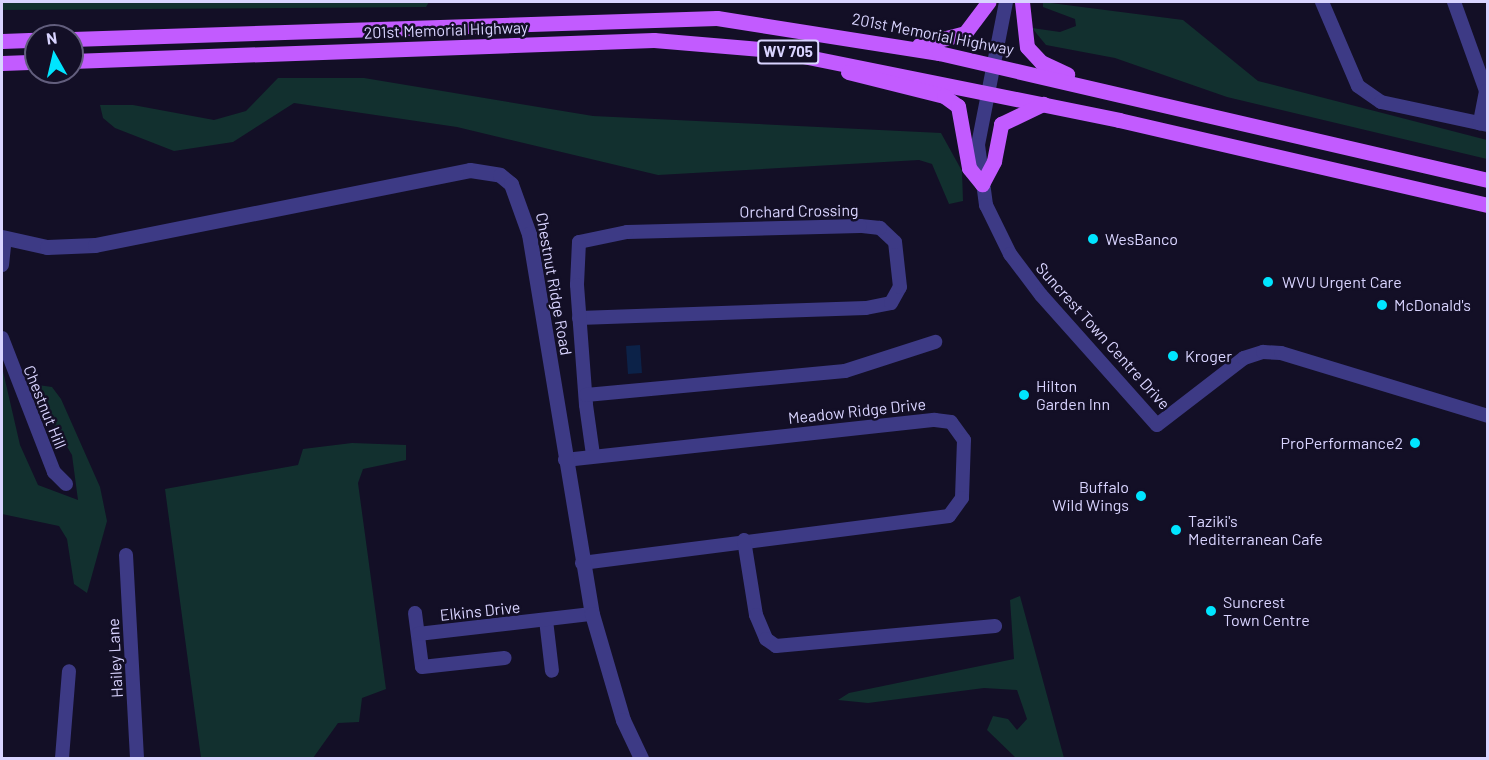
<!DOCTYPE html>
<style>
body{margin:0}
#map{position:relative;width:1489px;height:760px;overflow:hidden;background:#130f26;font-family:Barlow,sans-serif}
div>[style]{position:absolute}
.green>*{inset:0;background:#12302f}
.water>*{inset:0;background:#0c2248;transform-origin:0 0}
.minor>*{height:14px;margin:-7px;padding:0 7px;transform-origin:7px;border-radius:7px;background:#3d3a85}
.tertiary>*{height:15px;margin:-7.5px;padding:0 7.5px;transform-origin:7.5px;border-radius:7.5px;background:#3d3a85}
.primary>*{height:15px;margin:-7.5px;padding:0 7.5px;transform-origin:7.5px;border-radius:7.5px;background:#c25bff}
.dots>*{width:16px;height:16px;translate:-50% -50%;box-sizing:border-box;border:3px solid #130f26;border-radius:50%}
span{translate:-50% -50%;white-space:nowrap;text-align:center;line-height:1.15;-webkit-text-stroke:5px #130f26;paint-order:stroke}
.shield-label span{padding:2px 4px;background:#130f26;border:2px solid;border-radius:4px;-webkit-text-stroke-width:0}
.shield-label{font-size:15px;color:#d9d4ff;font-weight:700}
.street-label{font-size:16px;color:#d9d4ff}
.poi-label{font-size:16px;color:#d9d4ff}
.left{translate:0 -50%;text-align:left}
.right{translate:-100% -50%;text-align:right}
.frame{position:absolute;inset:0;border:3px solid #d9d4ff;pointer-events:none}
.north{position:absolute;left:24px;top:24px;width:60px;height:60px;box-sizing:border-box;background:#130f26;border:2px solid #625e7d;border-radius:50%;rotate:352deg;font-size:16px;font-weight:700;line-height:24px;text-align:center;color:#d9d4ff}
.north::after{content:'';display:block;margin:auto;width:21px;height:27px;background:#00e5ff;clip-path:polygon(50% 0,100% 100%,50% 72%,0 100%)}
</style>
<div id="map">
<div class="green">
<div style="clip-path:polygon(2px 2px,429px 2px,426px 7px,2px 10px)"></div>
<div style="clip-path:polygon(1043px 2px,1183px 20px,1258px 81px,1487px 140px,1487px 159px,1227px 97px,1115px 58px,1046px 45px,1032px 28px,1060px 32px,1076px 26px,1075px 19px,1043px 7px)"></div>
<div style="clip-path:polygon(278px 78px,364px 78px,593px 116px,941px 133px,962px 171px,963px 201px,949px 204px,932px 164px,919px 160px,658px 175px,457px 127px,294px 103px,233px 142px,174px 151px,115px 128px,103px 118px,100px 105px,133px 105px,214px 120px,246px 111px)"></div>
<div style="clip-path:polygon(2px 367px,20px 445px,38px 485px,78px 500px,72px 455px,48px 415px,38px 385px,52px 387px,61px 399px,100px 487px,107px 521px,87px 593px,74px 584px,67px 539px,59px 526px,2px 514px)"></div>
<div style="clip-path:polygon(352px 443px,406px 445px,406px 460px,363px 469px,358px 483px,386px 689px,362px 698px,359px 722px,338px 723px,313px 758px,201px 758px,165px 489px,298px 465px,303px 449px)"></div>
<div style="clip-path:polygon(1020px 596px,1064px 758px,1016px 758px,987px 730px,993px 716px,1008px 719px,1017px 730px,1027px 719px,1017px 690px,984px 688px,868px 703px,838px 700px,849px 693px,1014px 659px,1010px 600px)"></div>
</div>
<div class="water">
<div style="left:640px;top:345px;width:28px;height:14px;rotate:86deg"></div>
</div>
<div class="minor">
<div style="left:1006px;top:2px;width:146px;rotate:101.1deg"></div>
<div style="left:978px;top:145px;width:61px;rotate:82.4deg"></div>
<div style="left:986px;top:205px;width:55px;rotate:63.9deg"></div>
<div style="left:1010px;top:254px;width:51px;rotate:52.9deg"></div>
<div style="left:1041px;top:295px;width:174px;rotate:48.3deg"></div>
<div style="left:1157px;top:425px;width:110px;rotate:-37.6deg"></div>
<div style="left:1244px;top:358px;width:20px;rotate:-18deg"></div>
<div style="left:1263px;top:352px;width:18px;rotate:3deg"></div>
<div style="left:1281px;top:353px;width:216px;rotate:16.9deg"></div>
<div style="left:1322px;top:2px;width:91px;rotate:66.8deg"></div>
<div style="left:1358px;top:86px;width:28px;rotate:35deg"></div>
<div style="left:1381px;top:102px;width:109px;rotate:12.1deg"></div>
<div style="left:1454px;top:2px;width:95px;rotate:70.2deg"></div>
<div style="left:1486px;top:91px;width:33px;rotate:101deg"></div>
<div style="left:2px;top:265px;width:27px;rotate:-84deg"></div>
<div style="left:579px;top:318px;width:287px;rotate:-2deg"></div>
<div style="left:866px;top:308px;width:25px;rotate:-11deg"></div>
<div style="left:891px;top:303px;width:18px;rotate:-61deg"></div>
<div style="left:900px;top:287px;width:45px;rotate:-96.3deg"></div>
<div style="left:895px;top:242px;width:21px;rotate:-137deg"></div>
<div style="left:880px;top:228px;width:20px;rotate:-174deg"></div>
<div style="left:860px;top:226px;width:233px;rotate:178.5deg"></div>
<div style="left:627px;top:232px;width:49px;rotate:168.2deg"></div>
<div style="left:579px;top:242px;width:43px;rotate:92.7deg"></div>
<div style="left:577px;top:285px;width:120px;rotate:85.7deg"></div>
<div style="left:586px;top:405px;width:50px;rotate:82deg"></div>
<div style="left:2px;top:338px;width:144px;rotate:68.8deg"></div>
<div style="left:54px;top:472px;width:17px;rotate:45deg"></div>
<div style="left:586px;top:395px;width:260px;rotate:-5.3deg"></div>
<div style="left:845px;top:371px;width:95px;rotate:-17.9deg"></div>
<div style="left:565px;top:460px;width:372px;rotate:-6.2deg"></div>
<div style="left:935px;top:420px;width:16px;rotate:7deg"></div>
<div style="left:951px;top:422px;width:22px;rotate:54deg"></div>
<div style="left:964px;top:440px;width:58px;rotate:92deg"></div>
<div style="left:962px;top:498px;width:22px;rotate:126deg"></div>
<div style="left:949px;top:516px;width:370px;rotate:172.7deg"></div>
<div style="left:744px;top:540px;width:76px;rotate:80.9deg"></div>
<div style="left:756px;top:615px;width:26px;rotate:67deg"></div>
<div style="left:766px;top:639px;width:12px;rotate:35deg"></div>
<div style="left:776px;top:646px;width:220px;rotate:-5.2deg"></div>
<div style="left:126px;top:555px;width:203px;rotate:86.9deg"></div>
<div style="left:415px;top:613px;width:54px;rotate:82.6deg"></div>
<div style="left:422px;top:667px;width:83px;rotate:-6.2deg"></div>
<div style="left:546px;top:620px;width:51px;rotate:83.3deg"></div>
<div style="left:418px;top:634px;width:175px;rotate:-6.6deg"></div>
<div style="left:62px;top:758px;width:87px;rotate:-85.4deg"></div>
</div>
<div class="tertiary">
<div style="left:2px;top:237px;width:46px;rotate:12.5deg"></div>
<div style="left:47px;top:247px;width:48px;rotate:-2.4deg"></div>
<div style="left:95px;top:245px;width:382px;rotate:-11.3deg"></div>
<div style="left:470px;top:170px;width:30px;rotate:9deg"></div>
<div style="left:500px;top:175px;width:14px;rotate:39deg"></div>
<div style="left:511px;top:184px;width:53px;rotate:70.2deg"></div>
<div style="left:529px;top:234px;width:385px;rotate:80.6deg"></div>
<div style="left:592px;top:614px;width:110px;rotate:73.7deg"></div>
<div style="left:623px;top:720px;width:42px;rotate:64.7deg"></div>
</div>
<div class="primary">
<div style="left:1022px;top:2px;width:45px;rotate:83.7deg"></div>
<div style="left:1027px;top:47px;width:21px;rotate:47deg"></div>
<div style="left:1041px;top:62px;width:29px;rotate:25deg"></div>
<div style="left:72px;top:39px;width:645px;rotate:-1.86deg"></div>
<div style="left:717px;top:18px;width:225px;rotate:9deg"></div>
<div style="left:939px;top:53px;width:563px;rotate:13.03deg"></div>
<div style="left:2px;top:41px;width:34px;rotate:-2deg"></div>
<div style="left:919px;top:45px;width:48px;rotate:-14.6deg"></div>
<div style="left:965px;top:33px;width:39px;rotate:-53deg"></div>
<div style="left:72px;top:61px;width:582px;rotate:-2.07deg"></div>
<div style="left:654px;top:40px;width:119px;rotate:4.8deg"></div>
<div style="left:773px;top:50px;width:353px;rotate:11.4deg"></div>
<div style="left:1119px;top:120px;width:379px;rotate:13deg"></div>
<div style="left:2px;top:63px;width:34px;rotate:-2deg"></div>
<div style="left:848px;top:72px;width:99px;rotate:14deg"></div>
<div style="left:944px;top:96px;width:17px;rotate:36deg"></div>
<div style="left:958px;top:106px;width:63px;rotate:79.9deg"></div>
<div style="left:969px;top:168px;width:21px;rotate:51deg"></div>
<div style="left:982px;top:184px;width:26px;rotate:-62deg"></div>
<div style="left:994px;top:161px;width:38px;rotate:-79deg"></div>
<div style="left:1001px;top:124px;width:47px;rotate:-25.5deg"></div>
</div>
<div class="dots">
<div style="left:1093px;top:239px;background:#00e5ff"></div>
<div style="left:1268px;top:282px;background:#00e5ff"></div>
<div style="left:1382px;top:305px;background:#00e5ff"></div>
<div style="left:1173px;top:356px;background:#00e5ff"></div>
<div style="left:1024px;top:395px;background:#00e5ff"></div>
<div style="left:1415px;top:443px;background:#00e5ff"></div>
<div style="left:1141px;top:496px;background:#00e5ff"></div>
<div style="left:1176px;top:530px;background:#00e5ff"></div>
<div style="left:1211px;top:611px;background:#00e5ff"></div>
</div>
<div class="shield-label">
<span style="left:788px;top:52px">WV 705</span>
</div>
<div class="street-label">
<span style="left:446px;top:30px;rotate:-2deg">201st Memorial Highway</span>
<span style="left:933px;top:34px;rotate:11deg">201st Memorial Highway</span>
<span style="left:799px;top:211px;rotate:-1deg">Orchard Crossing</span>
<span style="left:554px;top:284px;rotate:80deg">Chestnut Ridge Road</span>
<span style="left:1103px;top:336px;rotate:48deg">Suncrest Town Centre Drive</span>
<span style="left:45px;top:407px;rotate:68deg">Chestnut Hill</span>
<span style="left:857px;top:411px;rotate:-6deg">Meadow Ridge Drive</span>
<span style="left:480px;top:611px;rotate:-6deg">Elkins Drive</span>
<span style="left:115px;top:658px;rotate:-93deg">Hailey Lane</span>
</div>
<div class="poi-label">
<span class="left" style="left:1105px;top:239px">WesBanco</span>
<span class="left" style="left:1282px;top:282px">WVU Urgent Care</span>
<span class="left" style="left:1394px;top:305px">McDonald's</span>
<span class="left" style="left:1185px;top:356px">Kroger</span>
<span class="left" style="left:1036px;top:395px">Hilton<br>Garden Inn</span>
<span class="right" style="left:1403px;top:443px">ProPerformance2</span>
<span class="right" style="left:1129px;top:496px">Buffalo<br>Wild Wings</span>
<span class="left" style="left:1188px;top:530px">Taziki's<br>Mediterranean Cafe</span>
<span class="left" style="left:1223px;top:611px">Suncrest<br>Town Centre</span>
</div>
<div class="frame"></div>
<div class="north">N</div>
</div>
